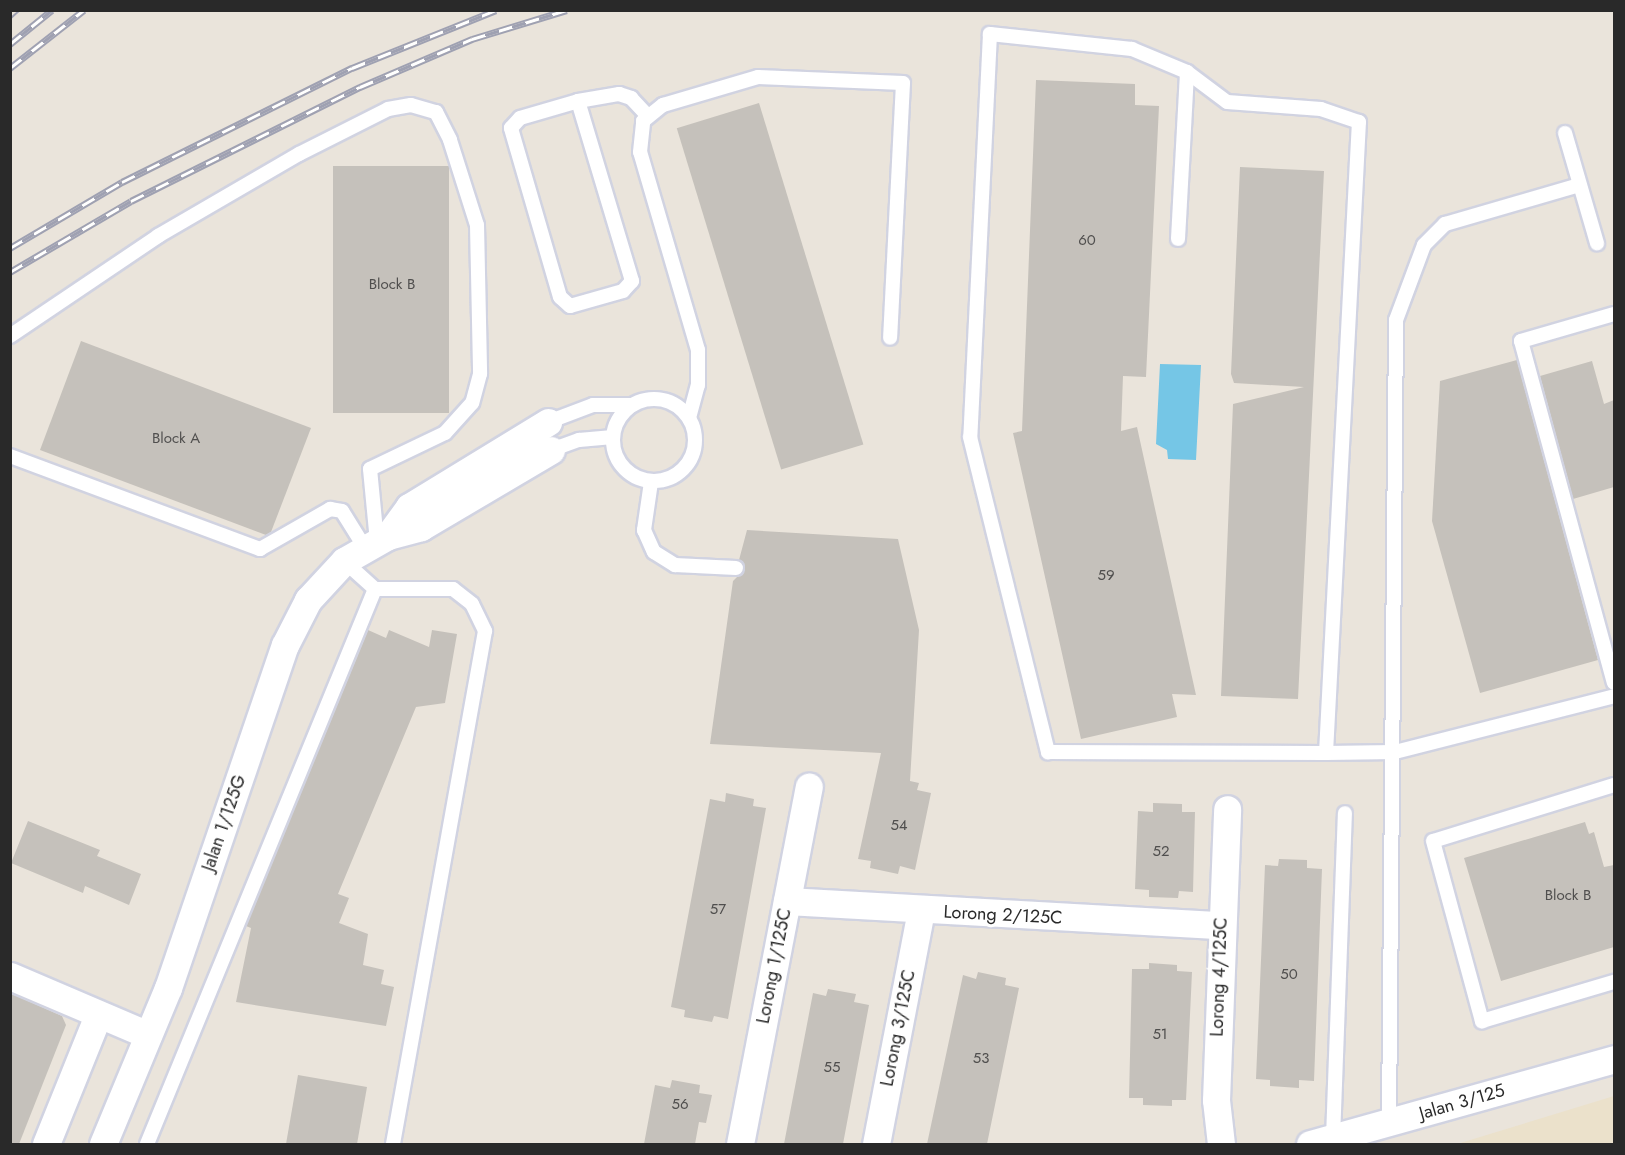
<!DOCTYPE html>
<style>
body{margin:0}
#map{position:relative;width:1625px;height:1155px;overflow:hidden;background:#eae4db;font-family:Jost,sans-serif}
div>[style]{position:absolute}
.education>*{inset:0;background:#ebe1cb}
.water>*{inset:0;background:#75c6e6}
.building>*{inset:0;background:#c5c1bb;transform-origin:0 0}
.roads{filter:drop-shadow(2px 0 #d1d3e1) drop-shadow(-2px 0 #d1d3e1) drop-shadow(0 2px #d1d3e1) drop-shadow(0 -2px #d1d3e1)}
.lane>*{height:14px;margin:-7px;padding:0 7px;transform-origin:7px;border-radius:7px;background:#fff}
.lane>.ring{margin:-7px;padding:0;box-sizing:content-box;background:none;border:14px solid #fff;border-radius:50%}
.street>*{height:27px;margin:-13.5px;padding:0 13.5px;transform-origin:13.5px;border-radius:13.5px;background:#fff}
.tram>*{height:1.5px;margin:-0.75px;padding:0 0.75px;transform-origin:0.75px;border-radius:0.75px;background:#9fa1b2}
.rail>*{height:7px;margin-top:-3.5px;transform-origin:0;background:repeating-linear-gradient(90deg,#fff 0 14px,#9fa1b2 0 28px);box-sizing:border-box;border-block:2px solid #9fa1b2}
span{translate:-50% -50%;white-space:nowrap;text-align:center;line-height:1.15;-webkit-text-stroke:6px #fff;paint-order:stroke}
.number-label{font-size:15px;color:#504f4e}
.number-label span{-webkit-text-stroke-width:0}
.street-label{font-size:18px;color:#292929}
.frame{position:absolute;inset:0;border:12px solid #292929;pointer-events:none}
</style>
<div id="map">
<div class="education">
<div style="clip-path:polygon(1614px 1096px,1614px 1144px,1457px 1144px)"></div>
</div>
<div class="water">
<div style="clip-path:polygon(1160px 364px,1201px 365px,1196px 460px,1168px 459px,1167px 450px,1156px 444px)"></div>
</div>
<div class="building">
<div style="clip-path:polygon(1036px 80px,1135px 84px,1135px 105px,1159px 106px,1146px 377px,1123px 376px,1121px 431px,1137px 427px,1196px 695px,1172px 694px,1177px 717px,1081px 739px,1013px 433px,1022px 431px)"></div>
<div style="left:759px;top:103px;width:357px;height:86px;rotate:73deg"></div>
<div style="left:333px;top:166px;width:116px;height:247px"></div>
<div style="clip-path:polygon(1240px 167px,1324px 171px,1298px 699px,1221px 696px,1233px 404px,1304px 387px,1234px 383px,1231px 374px)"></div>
<div style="clip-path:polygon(81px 341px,311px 428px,271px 532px,266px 535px,40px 450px)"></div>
<div style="clip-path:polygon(1517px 360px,1598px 660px,1480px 693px,1432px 521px,1440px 381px)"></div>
<div style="clip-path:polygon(1592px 361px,1604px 404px,1614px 400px,1614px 487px,1573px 499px,1540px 376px)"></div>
<div style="clip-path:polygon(747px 530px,898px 539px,919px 630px,910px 781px,919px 783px,917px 790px,931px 793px,915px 870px,900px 866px,898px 874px,870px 868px,871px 861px,858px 859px,881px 753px,710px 744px,733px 581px,745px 569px,739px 560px)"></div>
<div style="clip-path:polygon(368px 630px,386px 638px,389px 630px,429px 647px,432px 630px,457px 634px,445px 703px,416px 707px,338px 894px,349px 898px,339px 923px,368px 934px,363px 965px,384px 970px,381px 984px,394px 987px,386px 1026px,236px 1002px,251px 928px,246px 926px)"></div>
<div style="clip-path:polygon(726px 793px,754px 799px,753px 806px,766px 808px,728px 1019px,714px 1016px,712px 1022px,684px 1017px,685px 1010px,671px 1007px,710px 799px,725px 802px)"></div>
<div style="clip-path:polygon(1153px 803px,1182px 804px,1182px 812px,1195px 812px,1193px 892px,1179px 891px,1178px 898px,1149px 897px,1149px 890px,1135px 889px,1138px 811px,1153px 812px)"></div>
<div style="clip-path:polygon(28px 821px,100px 850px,97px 856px,141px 874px,129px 905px,85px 886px,83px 893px,11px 863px)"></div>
<div style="clip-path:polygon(1585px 822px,1589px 834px,1594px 832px,1604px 867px,1614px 865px,1614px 947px,1501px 981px,1464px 858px)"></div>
<div style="clip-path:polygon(1279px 859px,1307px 860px,1307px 868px,1322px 869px,1314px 1081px,1299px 1080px,1299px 1088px,1270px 1086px,1270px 1080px,1256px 1079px,1265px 865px,1278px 866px)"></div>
<div style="clip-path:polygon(1149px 963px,1177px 965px,1177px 971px,1192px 972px,1186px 1100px,1172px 1100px,1172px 1106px,1143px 1105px,1143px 1098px,1129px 1098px,1132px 969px,1149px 969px)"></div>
<div style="clip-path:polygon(978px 972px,1006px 978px,1005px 985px,1019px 988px,987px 1144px,927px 1144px,963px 975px,976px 979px)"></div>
<div style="clip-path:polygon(828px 989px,856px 994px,854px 1002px,869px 1005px,843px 1144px,784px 1144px,813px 993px,826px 996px)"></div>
<div style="clip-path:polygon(10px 993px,62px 1016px,66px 1025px,19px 1144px,10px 1144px)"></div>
<div style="clip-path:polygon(298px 1075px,367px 1087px,357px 1144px,286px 1144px)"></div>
<div style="clip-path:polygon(672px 1080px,700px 1085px,699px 1093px,712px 1095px,706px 1123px,699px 1122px,695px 1144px,644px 1144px,655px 1085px,670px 1088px)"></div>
</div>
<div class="roads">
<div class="lane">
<div style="left:578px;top:101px;width:188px;rotate:73.3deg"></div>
<div style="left:632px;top:281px;width:13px;rotate:132deg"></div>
<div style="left:623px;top:291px;width:55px;rotate:164.2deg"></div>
<div style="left:570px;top:306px;width:13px;rotate:-138deg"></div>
<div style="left:560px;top:297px;width:176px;rotate:-106.2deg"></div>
<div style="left:511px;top:128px;width:13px;rotate:-48deg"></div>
<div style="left:520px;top:118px;width:60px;rotate:-16.3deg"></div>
<div style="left:578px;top:101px;width:42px;rotate:-9.7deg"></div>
<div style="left:619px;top:94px;width:13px;rotate:18deg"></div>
<div style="left:631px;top:98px;width:23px;rotate:47deg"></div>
<div style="left:1565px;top:133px;width:115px;rotate:73.8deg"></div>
<div style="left:1178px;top:239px;width:167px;rotate:-86.9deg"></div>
<div style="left:1614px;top:314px;width:97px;rotate:163.8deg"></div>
<div style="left:1521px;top:341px;width:354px;rotate:74.8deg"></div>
<div style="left:10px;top:336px;width:179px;rotate:-34deg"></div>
<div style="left:158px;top:236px;width:163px;rotate:-30.2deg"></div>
<div style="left:299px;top:154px;width:100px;rotate:-26.8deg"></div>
<div style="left:388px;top:109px;width:23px;rotate:-10deg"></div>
<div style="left:411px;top:105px;width:26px;rotate:16deg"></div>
<div style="left:436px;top:112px;width:31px;rotate:63deg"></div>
<div style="left:450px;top:140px;width:89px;rotate:72.4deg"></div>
<div style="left:477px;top:225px;width:149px;rotate:88.8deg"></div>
<div style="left:480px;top:374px;width:30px;rotate:105deg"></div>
<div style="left:472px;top:403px;width:40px;rotate:132deg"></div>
<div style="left:445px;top:433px;width:83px;rotate:154.4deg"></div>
<div style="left:370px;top:469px;width:73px;rotate:84.5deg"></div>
<div class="ring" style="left:613px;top:399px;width:68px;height:68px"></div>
<div style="left:689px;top:418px;width:34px;rotate:-75deg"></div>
<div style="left:698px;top:385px;width:35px;rotate:-90deg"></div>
<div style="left:698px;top:350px;width:206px;rotate:-106.3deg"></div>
<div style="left:640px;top:152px;width:31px;rotate:-84deg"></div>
<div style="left:643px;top:121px;width:26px;rotate:-39deg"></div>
<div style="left:663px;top:105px;width:99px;rotate:-16.4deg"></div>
<div style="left:758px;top:77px;width:145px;rotate:2.4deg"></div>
<div style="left:903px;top:83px;width:255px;rotate:92.9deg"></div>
<div style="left:548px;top:422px;width:48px;rotate:-20.7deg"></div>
<div style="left:593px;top:405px;width:39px"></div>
<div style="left:551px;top:450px;width:30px;rotate:-20deg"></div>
<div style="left:579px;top:440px;width:34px;rotate:-5deg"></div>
<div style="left:10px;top:456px;width:267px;rotate:20.4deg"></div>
<div style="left:260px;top:549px;width:81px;rotate:-29.7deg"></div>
<div style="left:330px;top:509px;width:12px;rotate:9deg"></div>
<div style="left:342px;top:511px;width:44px;rotate:58.1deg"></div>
<div style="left:651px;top:482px;width:49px;rotate:98.3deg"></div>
<div style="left:644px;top:530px;width:24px;rotate:66deg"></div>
<div style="left:654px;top:552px;width:25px;rotate:32deg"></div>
<div style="left:675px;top:565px;width:61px;rotate:2.8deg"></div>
<div style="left:344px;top:561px;width:42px;rotate:42.1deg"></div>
<div style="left:375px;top:589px;width:78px"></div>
<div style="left:453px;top:589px;width:24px;rotate:38deg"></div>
<div style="left:472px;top:604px;width:30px;rotate:64deg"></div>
<div style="left:485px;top:631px;width:521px;rotate:100.17deg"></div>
<div style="left:1326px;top:753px;width:632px;rotate:-87.01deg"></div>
<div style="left:1359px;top:122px;width:40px;rotate:-161.1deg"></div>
<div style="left:1321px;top:109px;width:94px;rotate:-175.7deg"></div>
<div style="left:1227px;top:102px;width:50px;rotate:-143.1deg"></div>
<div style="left:1187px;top:72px;width:60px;rotate:-157.3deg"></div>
<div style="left:1132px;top:49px;width:143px;rotate:-174deg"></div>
<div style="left:990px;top:34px;width:403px;rotate:92.8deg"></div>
<div style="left:970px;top:437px;width:325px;rotate:76.1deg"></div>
<div style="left:1048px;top:752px;width:278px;rotate:0.2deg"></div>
<div style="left:1326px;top:753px;width:69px;rotate:-0.8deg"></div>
<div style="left:1395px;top:752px;width:226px;rotate:-14.3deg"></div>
<div style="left:1614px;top:785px;width:189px;rotate:162.8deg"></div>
<div style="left:1433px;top:841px;width:187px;rotate:74.8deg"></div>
<div style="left:1482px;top:1021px;width:138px;rotate:-16.5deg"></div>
<div style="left:1389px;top:1123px;width:803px;rotate:-89.5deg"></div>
<div style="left:1396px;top:320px;width:80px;rotate:-69.5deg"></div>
<div style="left:1424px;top:245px;width:30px;rotate:-45deg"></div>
<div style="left:1445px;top:224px;width:140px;rotate:-16.2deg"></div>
<div style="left:1333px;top:1138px;width:325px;rotate:-87.9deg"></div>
<div style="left:147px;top:1144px;width:600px;rotate:-67.67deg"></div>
</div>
<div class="street">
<div style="left:388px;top:536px;width:36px;rotate:-54deg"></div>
<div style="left:409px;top:507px;width:163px;rotate:-31.4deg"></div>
<div style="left:787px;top:901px;width:434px;rotate:3.2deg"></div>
<div style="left:10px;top:976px;width:150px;rotate:23.1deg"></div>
<div style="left:46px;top:1144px;width:139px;rotate:-68deg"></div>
<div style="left:103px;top:1144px;width:169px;rotate:-67.4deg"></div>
<div style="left:168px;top:988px;width:362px;rotate:-71.2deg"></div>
<div style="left:285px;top:645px;width:51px;rotate:-62.9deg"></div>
<div style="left:308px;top:600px;width:53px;rotate:-47.3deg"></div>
<div style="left:344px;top:561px;width:51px;rotate:-29.6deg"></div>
<div style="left:388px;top:536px;width:34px;rotate:-15deg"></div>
<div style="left:421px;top:527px;width:151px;rotate:-30.6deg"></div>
<div style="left:740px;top:1144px;width:364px;rotate:-79.1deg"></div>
<div style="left:876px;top:1144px;width:237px;rotate:-79.1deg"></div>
<div style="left:1221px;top:1144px;width:44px;rotate:-96.5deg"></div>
<div style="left:1216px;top:1100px;width:291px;rotate:-87.8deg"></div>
<div style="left:1310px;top:1144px;width:316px;rotate:-15.6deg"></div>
</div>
</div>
<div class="tram">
<div style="left:10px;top:19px;width:13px;rotate:-42deg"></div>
</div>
<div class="rail">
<div style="left:10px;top:44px;width:54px;rotate:-39deg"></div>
<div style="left:10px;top:68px;width:94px;rotate:-38.1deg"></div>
<div style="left:10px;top:248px;width:130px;rotate:-30.5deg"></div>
<div style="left:122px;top:182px;width:257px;rotate:-26.4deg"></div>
<div style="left:352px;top:68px;width:155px;rotate:-21.9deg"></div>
<div style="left:10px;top:272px;width:140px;rotate:-30.4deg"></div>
<div style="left:131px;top:201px;width:256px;rotate:-26.5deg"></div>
<div style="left:360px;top:87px;width:122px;rotate:-23.2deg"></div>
<div style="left:472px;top:39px;width:99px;rotate:-17deg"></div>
</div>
<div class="number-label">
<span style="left:1087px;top:241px">60</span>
<span style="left:392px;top:285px">Block B</span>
<span style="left:176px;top:439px">Block A</span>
<span style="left:1106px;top:576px">59</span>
<span style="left:899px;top:826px">54</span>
<span style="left:1161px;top:852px">52</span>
<span style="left:1568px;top:896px">Block B</span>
<span style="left:718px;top:910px">57</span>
<span style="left:1289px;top:975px">50</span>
<span style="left:1160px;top:1035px">51</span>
<span style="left:981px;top:1059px">53</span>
<span style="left:832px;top:1068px">55</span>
<span style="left:680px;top:1105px">56</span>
</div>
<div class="street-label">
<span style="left:224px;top:823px;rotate:-71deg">Jalan 1/125G</span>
<span style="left:1003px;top:915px;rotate:3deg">Lorong 2/125C</span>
<span style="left:774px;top:966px;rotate:-79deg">Lorong 1/125C</span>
<span style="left:1219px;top:977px;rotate:-88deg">Lorong 4/125C</span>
<span style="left:898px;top:1028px;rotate:-79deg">Lorong 3/125C</span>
<span style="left:1462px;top:1102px;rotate:-16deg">Jalan 3/125</span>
</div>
<div class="frame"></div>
</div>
